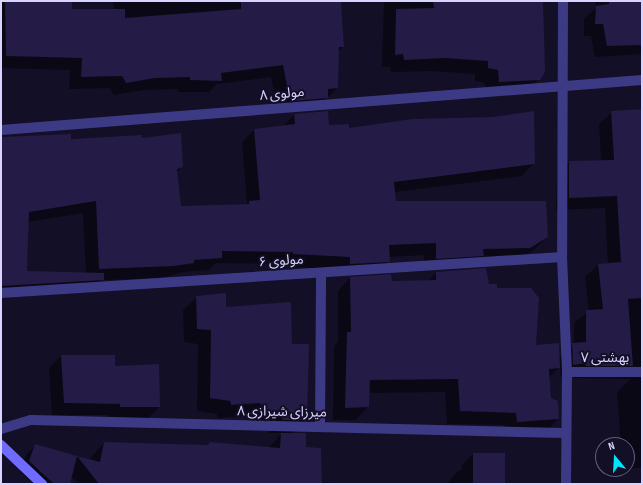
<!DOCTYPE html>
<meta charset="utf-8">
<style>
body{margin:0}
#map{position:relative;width:643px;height:485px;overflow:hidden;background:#130f26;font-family:"Sofia Sans Condensed","Noto Sans Arabic",sans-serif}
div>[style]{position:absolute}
.shadow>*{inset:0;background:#0007}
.building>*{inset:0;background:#241b47;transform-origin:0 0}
.street>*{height:10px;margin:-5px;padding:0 5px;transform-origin:5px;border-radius:5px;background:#3d3a85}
.secondary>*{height:10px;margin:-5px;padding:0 5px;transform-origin:5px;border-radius:5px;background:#6f6bff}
span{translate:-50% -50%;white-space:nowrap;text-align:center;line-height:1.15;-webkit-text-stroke:4px #130f26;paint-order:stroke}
.street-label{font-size:14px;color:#d9d4ff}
.frame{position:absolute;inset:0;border:2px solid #d9d4ff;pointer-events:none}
.north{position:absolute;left:595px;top:437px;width:40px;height:40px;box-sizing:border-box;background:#130f26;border:1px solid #625e7d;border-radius:50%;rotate:342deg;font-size:11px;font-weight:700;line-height:16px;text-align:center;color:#d9d4ff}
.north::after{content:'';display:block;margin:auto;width:14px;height:18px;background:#00e5ff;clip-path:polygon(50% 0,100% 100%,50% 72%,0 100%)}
</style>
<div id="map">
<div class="shadow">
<div style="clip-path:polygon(1px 1px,71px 1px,71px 10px,114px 10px,113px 1px,293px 1px,293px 4px,329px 1px,542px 1px,539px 79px,526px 92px,486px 95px,485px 83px,475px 81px,475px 74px,431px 71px,391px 72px,390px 67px,382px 67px,384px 1px,340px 1px,343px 47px,338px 52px,337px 88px,315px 110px,281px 112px,280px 103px,276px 103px,271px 77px,217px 84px,209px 92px,178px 92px,178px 89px,143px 90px,114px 95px,110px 88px,69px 89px,70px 70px,1px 68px)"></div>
<div style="clip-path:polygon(594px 1px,642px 1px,642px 54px,595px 57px,591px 36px,584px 36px,584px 19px,597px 7px)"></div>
<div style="clip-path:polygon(642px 109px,642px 467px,623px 470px,627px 469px,627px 445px,621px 445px,617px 392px,631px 379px,574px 378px,574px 375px,561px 377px,560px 366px,549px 378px,550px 399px,558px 419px,545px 432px,504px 434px,504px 425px,447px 424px,445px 392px,368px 393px,368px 407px,355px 420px,333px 420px,334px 346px,338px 342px,338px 291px,350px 278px,391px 282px,428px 281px,436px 273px,488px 285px,496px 288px,535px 346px,559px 358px,574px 344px,574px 323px,589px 311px,585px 277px,598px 265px,608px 264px,605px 208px,556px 210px,557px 175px,569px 162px,601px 161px,599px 124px,612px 112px)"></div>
<div style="clip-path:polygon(evenodd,294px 115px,328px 126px,534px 163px,522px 176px,394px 192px,395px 202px,547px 237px,534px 250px,516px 260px,424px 270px,424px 255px,389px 257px,389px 261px,377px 273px,281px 266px,281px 264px,216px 263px,209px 270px,183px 272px,161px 278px,102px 280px,90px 292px,1px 298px,1px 138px,141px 139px,182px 167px,176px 173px,180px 207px,247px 204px,242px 142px,254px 130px,283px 126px,294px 115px,83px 213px,86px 273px,26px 272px,28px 222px,83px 213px)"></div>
<div style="clip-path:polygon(197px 297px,225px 308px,291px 345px,306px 420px,292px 434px,305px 448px,321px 482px,342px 484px,78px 484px,71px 476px,69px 484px,34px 484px,20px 471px,26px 455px,36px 445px,75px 460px,78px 457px,91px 461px,92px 456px,104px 443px,269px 448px,282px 433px,269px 433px,270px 426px,257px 424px,245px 416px,217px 418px,217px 414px,197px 411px,198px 344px,184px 342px,183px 310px)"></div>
<div style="clip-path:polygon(61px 356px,114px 367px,159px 407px,147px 419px,108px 419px,108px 415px,52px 415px,49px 368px)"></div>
<div style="clip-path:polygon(473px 454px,505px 484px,447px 484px,458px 471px,461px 471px,462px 465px)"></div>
</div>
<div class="building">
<div style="clip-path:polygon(5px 1px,72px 1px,72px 9px,125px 9px,125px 18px,241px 9px,241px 2px,341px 1px,344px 47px,339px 47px,338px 88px,328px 89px,328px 98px,293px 101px,292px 91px,288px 91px,283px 65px,221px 73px,222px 81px,190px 80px,190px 77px,155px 78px,126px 83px,122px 76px,81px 77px,82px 58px,6px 56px)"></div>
<div style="clip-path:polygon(433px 1px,543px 1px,545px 72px,540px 80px,499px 82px,498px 70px,488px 68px,488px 61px,445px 58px,404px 60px,403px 54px,395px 55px,396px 9px,434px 8px)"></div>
<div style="clip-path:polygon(609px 1px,642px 1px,642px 45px,607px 46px,603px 24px,595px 24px,596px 6px,609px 4px)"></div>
<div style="clip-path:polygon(642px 109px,642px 298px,628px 299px,633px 366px,586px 366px,586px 363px,573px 365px,572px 343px,586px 342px,586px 310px,603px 309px,598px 264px,621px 262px,617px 196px,569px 198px,569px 161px,614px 160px,611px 111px)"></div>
<div style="clip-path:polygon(328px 111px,329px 125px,349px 124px,349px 128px,412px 119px,493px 117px,534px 111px,535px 164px,394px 182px,396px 201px,546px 201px,548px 237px,530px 248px,483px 249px,484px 256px,436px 259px,436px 243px,389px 245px,390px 262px,350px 264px,350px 257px,293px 254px,293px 252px,222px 251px,222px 258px,194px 260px,194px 263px,174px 266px,99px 269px,96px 201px,29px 212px,27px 271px,104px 273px,104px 280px,1px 286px,1px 137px,71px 134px,71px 139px,142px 135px,142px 138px,181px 133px,183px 167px,177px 169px,181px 206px,249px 204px,249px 201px,260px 200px,254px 129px,295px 124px,294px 114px)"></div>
<div style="clip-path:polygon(486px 268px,489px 284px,497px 284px,497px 288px,531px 288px,539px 298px,536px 345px,559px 343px,560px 368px,549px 369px,551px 398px,558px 401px,559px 419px,517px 422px,516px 413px,460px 411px,458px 379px,370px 380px,369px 407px,345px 408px,347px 332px,351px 332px,350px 277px,391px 274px,392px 281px,436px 280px,436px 272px)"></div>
<div style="clip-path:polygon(226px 293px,226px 307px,291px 302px,292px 344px,309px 344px,307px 420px,282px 420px,283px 413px,270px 411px,259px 403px,231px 405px,230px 401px,210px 398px,211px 330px,197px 329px,196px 296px)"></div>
<div style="clip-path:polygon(61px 355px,115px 355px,115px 366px,159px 364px,160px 407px,120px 407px,120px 404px,64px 403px)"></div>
<div style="clip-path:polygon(281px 433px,306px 433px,306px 447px,321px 448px,322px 484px,99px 484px,77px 456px,100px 462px,104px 442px,208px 445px,210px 442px,280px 448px)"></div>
<div style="clip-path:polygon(35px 444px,77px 456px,70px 484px,54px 484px,29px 461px)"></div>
<div style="left:473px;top:453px;width:32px;height:31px"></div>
</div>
<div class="street">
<div style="left:563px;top:1px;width:256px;rotate:90.2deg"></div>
<div style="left:562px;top:257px;width:115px;rotate:87.5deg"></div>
<div style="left:567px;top:372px;width:112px;rotate:90.5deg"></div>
<div style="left:1px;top:130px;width:643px;rotate:-4.46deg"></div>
<div style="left:1px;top:293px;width:562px;rotate:-3.67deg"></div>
<div style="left:567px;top:372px;width:75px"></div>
<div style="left:320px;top:427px;width:154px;rotate:-89.6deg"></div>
<div style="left:1px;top:429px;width:31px;rotate:-17deg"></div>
<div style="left:31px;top:420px;width:533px;rotate:1.4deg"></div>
</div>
<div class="secondary">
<div style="left:1px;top:445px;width:57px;rotate:43.6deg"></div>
</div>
<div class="street-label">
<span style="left:282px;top:94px;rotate:-5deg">مولوی ۸</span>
<span style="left:281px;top:261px;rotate:-4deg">مولوی ۶</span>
<span style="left:605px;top:358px">بهشتی ۷</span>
<span style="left:282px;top:412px;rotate:1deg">میرزای شیرازی ۸</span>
</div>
<div class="frame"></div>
<div class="north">N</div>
</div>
